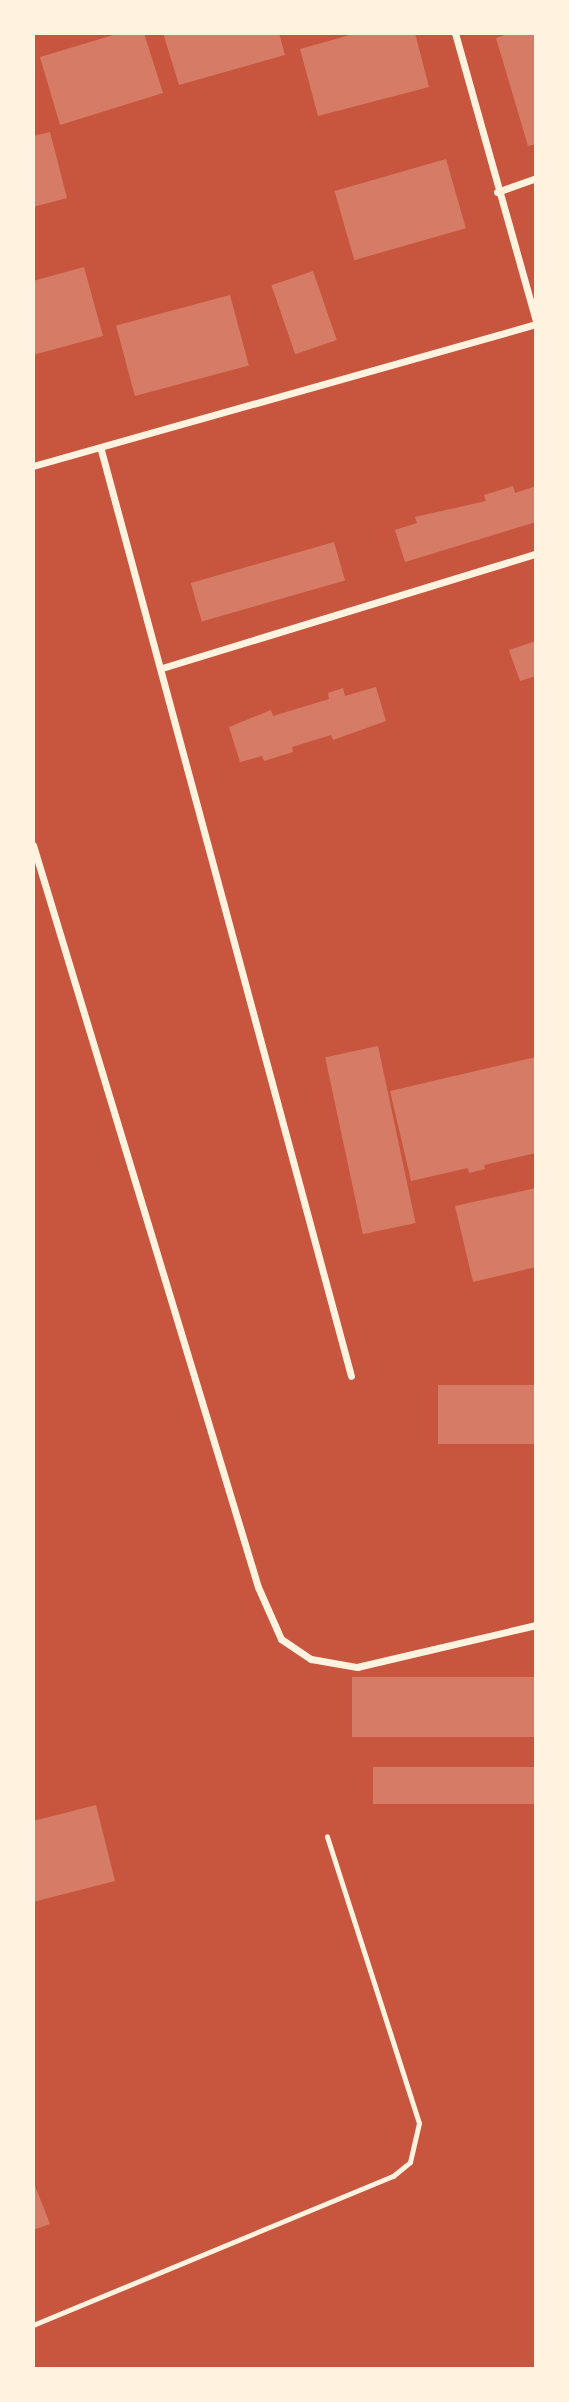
<!DOCTYPE html>
<style>
body{margin:0}
#map{position:relative;width:569px;height:2402px;overflow:hidden;background:#c8553d;font-family:Lato,sans-serif}
div>[style]{position:absolute}
.building>*{inset:0;background:#d67c66;transform-origin:0 0}
.service>*{height:5px;margin:-2.5px;padding:0 2.5px;transform-origin:2.5px;border-radius:2.5px;background:#fff3e0}
.minor>*{height:7px;margin:-3.5px;padding:0 3.5px;transform-origin:3.5px;border-radius:3.5px;background:#fff3e0}
span{translate:-50% -50%;white-space:nowrap;text-align:center;line-height:1.15;-webkit-text-stroke:7px #fff3e0;paint-order:stroke}
.frame{position:absolute;inset:0;border:35px solid #fff3e0;pointer-events:none}
</style>
<div id="map">
<div class="building">
<div style="clip-path:polygon(120px 33px,144px 33px,163px 93px,60px 125px,40px 57px)"></div>
<div style="clip-path:polygon(163px 33px,279px 33px,285px 55px,179px 85px)"></div>
<div style="clip-path:polygon(357px 33px,415px 33px,429px 87px,318px 116px,300px 49px)"></div>
<div style="clip-path:polygon(511px 33px,536px 33px,536px 144px,528px 146px,496px 38px)"></div>
<div style="clip-path:polygon(50px 132px,67px 198px,33px 207px,33px 136px)"></div>
<div style="left:446px;top:159px;width:72px;height:116px;rotate:74deg"></div>
<div style="clip-path:polygon(84px 267px,103px 336px,33px 355px,33px 281px)"></div>
<div style="left:313px;top:271px;width:73px;height:44px;rotate:71deg"></div>
<div style="left:230px;top:295px;width:73px;height:118px;rotate:75deg"></div>
<div style="clip-path:polygon(513px 486px,515px 493px,536px 486px,536px 522px,405px 562px,395px 530px,417px 523px,415px 517px,486px 501px,484px 495px)"></div>
<div style="left:334px;top:542px;width:40px;height:149px;rotate:74deg"></div>
<div style="clip-path:polygon(536px 641px,536px 676px,520px 681px,509px 650px)"></div>
<div style="clip-path:polygon(376px 687px,386px 721px,333px 740px,331px 735px,292px 747px,293px 752px,264px 761px,262px 756px,240px 762px,229px 727px,271px 710px,273px 716px,329px 699px,328px 693px,343px 688px,345px 696px)"></div>
<div style="left:378px;top:1046px;width:181px;height:54px;rotate:78deg"></div>
<div style="clip-path:polygon(536px 1057px,536px 1153px,484px 1165px,485px 1169px,469px 1173px,468px 1168px,411px 1181px,390px 1091px)"></div>
<div style="clip-path:polygon(536px 1188px,536px 1267px,473px 1282px,455px 1206px)"></div>
<div style="left:536px;top:1385px;width:59px;height:98px;rotate:90deg"></div>
<div style="left:536px;top:1677px;width:60px;height:184px;rotate:90deg"></div>
<div style="left:536px;top:1767px;width:37px;height:163px;rotate:90deg"></div>
<div style="clip-path:polygon(96px 1805px,115px 1881px,33px 1902px,33px 1821px)"></div>
<div style="clip-path:polygon(35px 2186px,50px 2224px,33px 2230px,33px 2187px)"></div>
</div>
<div class="service">
<div style="left:33px;top:2325px;width:390px;rotate:-22.5deg"></div>
<div style="left:393px;top:2176px;width:22px;rotate:-39deg"></div>
<div style="left:410px;top:2162px;width:40px;rotate:-77deg"></div>
<div style="left:419px;top:2123px;width:301px;rotate:-107.8deg"></div>
</div>
<div class="minor">
<div style="left:455px;top:33px;width:299px;rotate:74.3deg"></div>
<div style="left:497px;top:192px;width:41px;rotate:-19.7deg"></div>
<div style="left:101px;top:450px;width:959px;rotate:74.89deg"></div>
<div style="left:33px;top:466px;width:523px;rotate:-15.76deg"></div>
<div style="left:162px;top:668px;width:391px;rotate:-17deg"></div>
<div style="left:33px;top:845px;width:775px;rotate:73.13deg"></div>
<div style="left:258px;top:1587px;width:57px;rotate:66.1deg"></div>
<div style="left:281px;top:1639px;width:36px;rotate:34deg"></div>
<div style="left:311px;top:1659px;width:47px;rotate:9.9deg"></div>
<div style="left:357px;top:1667px;width:184px;rotate:-13.2deg"></div>
</div>
<div class="frame"></div>
</div>
